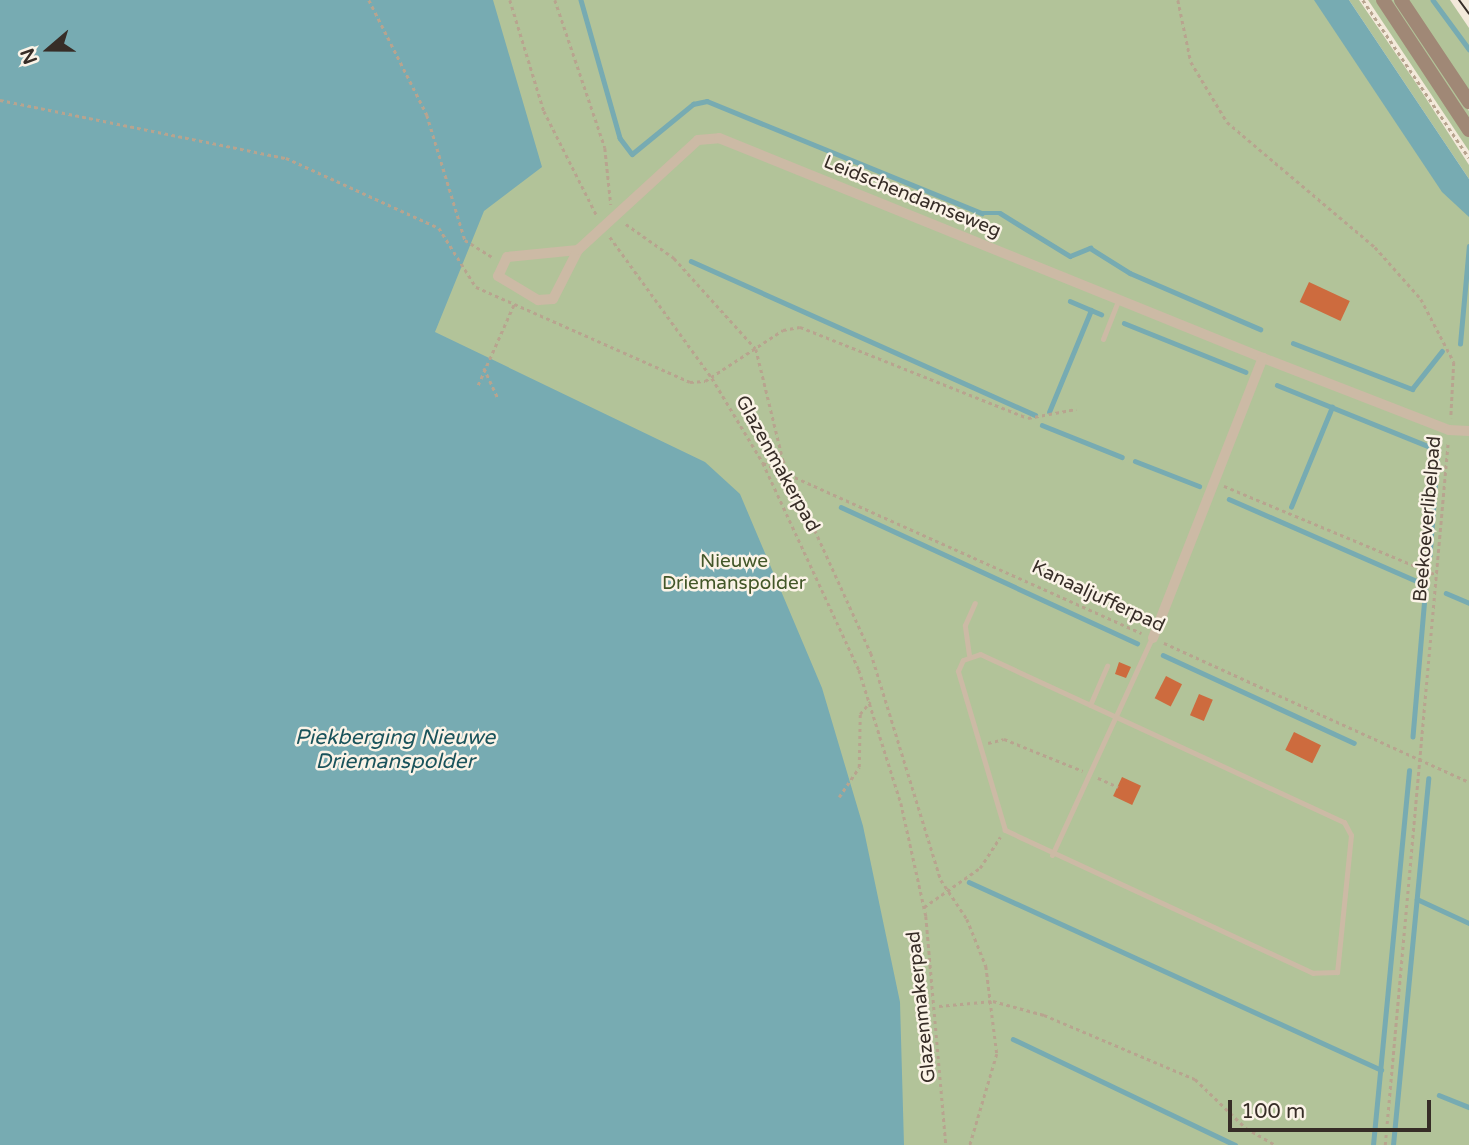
<!DOCTYPE html>
<style>
body{margin:0}
#map{position:relative;width:1469px;height:1145px;overflow:hidden;background:#f3e9da;font-family:"Varela Round",sans-serif}
div>[style]{position:absolute}
.green>*{inset:0;background:#b2c399}
.water>*{inset:0;background:#77abb2}
.stream>*{height:4.5px;margin:-2.25px;padding:0 2.25px;transform-origin:2.25px;border-radius:2.25px;background:#77abb2}
.building>*{inset:0;background:#cd6b3e;transform-origin:0 0}
.path>*{height:2.5px;margin-top:-1.25px;transform-origin:0;background:repeating-linear-gradient(90deg,#b8a48f 0 3.5px,transparent 0 7px)}
.service>*{height:5px;margin:-2.5px;padding:0 2.5px;transform-origin:2.5px;border-radius:2.5px;background:#ccbaa5}
.minor>*{height:10px;margin:-5px;padding:0 5px;transform-origin:5px;border-radius:5px;background:#ccbaa5}
.secondary>*{height:14px;margin:-7px;padding:0 7px;transform-origin:7px;border-radius:7px;background:#a08876}
.tram>*{height:2px;margin:-1px;padding:0 1px;transform-origin:1px;border-radius:1px;background:#372d27}
span{translate:-50% -50%;white-space:nowrap;text-align:center;line-height:1.15;-webkit-text-stroke:5px #fbf3e7;paint-order:stroke}
.street-label{font-size:19px;color:#372d27}
.park-label{font-size:19px;color:#435729}
.water-label{font-size:21px;color:#1a535b;font-style:italic}
.north{position:absolute;left:14px;top:14px;width:70px;height:70px;-webkit-text-stroke:5px #fbf3e7;paint-order:stroke;rotate:250deg;font-size:19px;font-weight:700;line-height:28px;text-align:center;color:#372d27}
.north::after{content:'';display:block;margin:auto;width:24px;height:32px;background:#372d27;clip-path:polygon(50% 0,100% 100%,50% 72%,0 100%)}
.scale{position:absolute;left:1228px;top:1100px;width:203px;height:32px;box-sizing:border-box;border:4px solid #372d27;border-top:0;padding-left:9px;font-size:21px;line-height:24px;white-space:nowrap;color:#372d27;-webkit-text-stroke:5px #fbf3e7;paint-order:stroke}
</style>
<div id="map">
<div class="green">
<div style="clip-path:polygon(0 0,1336px 0,1469px 202px,1469px 1145px,0 1145px)"></div>
<div style="clip-path:polygon(1349px 0,1359px 0,1416px 83px,1469px 165px,1469px 179px)"></div>
<div style="clip-path:polygon(1368px 0,1377px 0,1427px 73px,1469px 137px,1469px 151px)"></div>
<div style="clip-path:polygon(1388px 0,1395px 0,1442px 69px,1469px 111px,1469px 122px)"></div>
<div style="clip-path:polygon(1406px 0,1450px 0,1469px 28px,1469px 95px)"></div>
</div>
<div class="water">
<div style="clip-path:polygon(0 0,493px 0,542px 167px,484px 211px,435px 332px,705px 462px,740px 494px,822px 688px,863px 826px,900px 1002px,904px 1145px,0 1145px)"></div>
<div style="clip-path:polygon(1314px 0,1349px 0,1469px 179px,1469px 217px,1442px 192px)"></div>
</div>
<div class="stream">
<div style="left:581px;top:0;width:143px;rotate:74.2deg"></div>
<div style="left:620px;top:138px;width:20px;rotate:53deg"></div>
<div style="left:632px;top:154px;width:79px;rotate:-39.3deg"></div>
<div style="left:693px;top:104px;width:14px;rotate:-12deg"></div>
<div style="left:707px;top:101px;width:297px;rotate:22.2deg"></div>
<div style="left:982px;top:213px;width:18px"></div>
<div style="left:1000px;top:213px;width:82px;rotate:31.6deg"></div>
<div style="left:1070px;top:256px;width:22px;rotate:-22deg"></div>
<div style="left:1090px;top:248px;width:47px;rotate:32deg"></div>
<div style="left:1130px;top:273px;width:142px;rotate:23.3deg"></div>
<div style="left:1433px;top:0;width:61px;rotate:53.7deg"></div>
<div style="left:691px;top:261px;width:377px;rotate:24.1deg"></div>
<div style="left:1070px;top:301px;width:34px;rotate:23deg"></div>
<div style="left:1124px;top:323px;width:131px;rotate:21.9deg"></div>
<div style="left:1293px;top:343px;width:128px;rotate:21.1deg"></div>
<div style="left:1412px;top:389px;width:48px;rotate:-51.7deg"></div>
<div style="left:1460px;top:344px;width:98px;rotate:-84.8deg"></div>
<div style="left:1277px;top:385px;width:174px;rotate:22deg"></div>
<div style="left:1438px;top:450px;width:106px;rotate:94.3deg"></div>
<div style="left:1049px;top:412px;width:110px;rotate:-67.6deg"></div>
<div style="left:1042px;top:425px;width:86px;rotate:21.8deg"></div>
<div style="left:1135px;top:461px;width:69px;rotate:21.3deg"></div>
<div style="left:1229px;top:499px;width:215px;rotate:23.6deg"></div>
<div style="left:1426px;top:585px;width:152px;rotate:94.9deg"></div>
<div style="left:841px;top:507px;width:326px;rotate:24.7deg"></div>
<div style="left:1291px;top:507px;width:108px;rotate:-67.7deg"></div>
<div style="left:1446px;top:593px;width:25px;rotate:23deg"></div>
<div style="left:1163px;top:655px;width:210px;rotate:24.7deg"></div>
<div style="left:969px;top:882px;width:453px;rotate:24.5deg"></div>
<div style="left:1417px;top:899px;width:57px;rotate:24.8deg"></div>
<div style="left:1013px;top:1039px;width:246px;rotate:25.5deg"></div>
<div style="left:1439px;top:1095px;width:32px;rotate:22deg"></div>
<div style="left:1373px;top:1145px;width:376px;rotate:-84.5deg"></div>
<div style="left:1393px;top:1145px;width:368px;rotate:-84.5deg"></div>
</div>
<div class="building">
<div style="left:1309px;top:282px;width:45px;height:22px;rotate:25deg"></div>
<div style="clip-path:polygon(1119px 662px,1131px 667px,1126px 678px,1115px 674px)"></div>
<div style="left:1166px;top:676px;width:18px;height:25px;rotate:27deg"></div>
<div style="left:1199px;top:694px;width:15px;height:23px;rotate:23deg"></div>
<div style="left:1294px;top:732px;width:30px;height:20px;rotate:26deg"></div>
<div style="left:1122px;top:777px;width:21px;height:21px;rotate:25deg"></div>
</div>
<div class="path">
<div style="left:369px;top:0;width:129px;rotate:63.2deg"></div>
<div style="left:427px;top:115px;width:131px;rotate:73.1deg"></div>
<div style="left:465px;top:240px;width:34px;rotate:32deg"></div>
<div style="left:510px;top:0;width:116px;rotate:73deg"></div>
<div style="left:544px;top:111px;width:118px;rotate:63.2deg"></div>
<div style="left:555px;top:0;width:156px;rotate:71.3deg"></div>
<div style="left:605px;top:148px;width:57px;rotate:84deg"></div>
<div style="left:1178px;top:0;width:63px;rotate:78.2deg"></div>
<div style="left:1191px;top:62px;width:70px;rotate:59deg"></div>
<div style="left:1227px;top:122px;width:194px;rotate:40.2deg"></div>
<div style="left:1375px;top:247px;width:69px;rotate:48.5deg"></div>
<div style="left:1421px;top:299px;width:71px;rotate:62.4deg"></div>
<div style="left:1454px;top:362px;width:56px;rotate:93.1deg"></div>
<div style="left:1363px;top:0;width:190px;rotate:56.1deg"></div>
<div style="left:0;top:100px;width:292px;rotate:11.5deg"></div>
<div style="left:286px;top:158px;width:168px;rotate:24.6deg"></div>
<div style="left:439px;top:228px;width:70px;rotate:57.9deg"></div>
<div style="left:476px;top:287px;width:234px;rotate:23.9deg"></div>
<div style="left:690px;top:382px;width:15px;rotate:-4deg"></div>
<div style="left:705px;top:381px;width:93px;rotate:-33.2deg"></div>
<div style="left:783px;top:330px;width:17px;rotate:-10deg"></div>
<div style="left:800px;top:327px;width:245px;rotate:21.8deg"></div>
<div style="left:1028px;top:418px;width:49px;rotate:-10.6deg"></div>
<div style="left:626px;top:224px;width:59px;rotate:35.3deg"></div>
<div style="left:674px;top:258px;width:122px;rotate:48deg"></div>
<div style="left:756px;top:349px;width:114px;rotate:76.3deg"></div>
<div style="left:783px;top:460px;width:212px;rotate:65.5deg"></div>
<div style="left:871px;top:653px;width:238px;rotate:72.9deg"></div>
<div style="left:941px;top:880px;width:47px;rotate:56.3deg"></div>
<div style="left:967px;top:919px;width:51px;rotate:68deg"></div>
<div style="left:986px;top:966px;width:89px;rotate:82.9deg"></div>
<div style="left:997px;top:1054px;width:95px;rotate:106.5deg"></div>
<div style="left:610px;top:237px;width:174px;rotate:54.1deg"></div>
<div style="left:712px;top:378px;width:99px;rotate:59deg"></div>
<div style="left:763px;top:463px;width:228px;rotate:65.1deg"></div>
<div style="left:859px;top:670px;width:139px;rotate:72.5deg"></div>
<div style="left:901px;top:803px;width:116px;rotate:77.5deg"></div>
<div style="left:926px;top:916px;width:230px;rotate:85deg"></div>
<div style="left:484px;top:368px;width:33px;rotate:65deg"></div>
<div style="left:478px;top:385px;width:89px;rotate:-66deg"></div>
<div style="left:763px;top:463px;width:415px;rotate:24.2deg"></div>
<div style="left:1224px;top:486px;width:231px;rotate:22.7deg"></div>
<div style="left:1164px;top:643px;width:335px;rotate:24.5deg"></div>
<div style="left:988px;top:743px;width:16px;rotate:-14deg"></div>
<div style="left:1004px;top:739px;width:85px;rotate:22.1deg"></div>
<div style="left:1098px;top:778px;width:22px;rotate:24deg"></div>
<div style="left:839px;top:797px;width:36px;rotate:-56deg"></div>
<div style="left:859px;top:767px;width:53px;rotate:-88.9deg"></div>
<div style="left:860px;top:714px;width:16px;rotate:-50deg"></div>
<div style="left:924px;top:907px;width:68px;rotate:-34.9deg"></div>
<div style="left:980px;top:868px;width:37px;rotate:-57deg"></div>
<div style="left:939px;top:1006px;width:54px;rotate:-5.3deg"></div>
<div style="left:993px;top:1001px;width:53px;rotate:15.4deg"></div>
<div style="left:1044px;top:1015px;width:164px;rotate:23deg"></div>
<div style="left:1195px;top:1079px;width:71px;rotate:43.9deg"></div>
<div style="left:1246px;top:1128px;width:34px;rotate:30deg"></div>
<div style="left:1385px;top:1145px;width:706px;rotate:-84.88deg"></div>
</div>
<div class="service">
<div style="left:1103px;top:339px;width:41px;rotate:-68.5deg"></div>
<div style="left:980px;top:654px;width:401px;rotate:24.8deg"></div>
<div style="left:1344px;top:822px;width:15px;rotate:62deg"></div>
<div style="left:1351px;top:835px;width:138px;rotate:95.8deg"></div>
<div style="left:1337px;top:972px;width:24px;rotate:178deg"></div>
<div style="left:1313px;top:973px;width:340px;rotate:-155.1deg"></div>
<div style="left:1005px;top:830px;width:166px;rotate:-106.5deg"></div>
<div style="left:958px;top:671px;width:12px;rotate:-66deg"></div>
<div style="left:963px;top:660px;width:18px;rotate:-19deg"></div>
<div style="left:969px;top:655px;width:30px;rotate:-98deg"></div>
<div style="left:965px;top:625px;width:24px;rotate:-66deg"></div>
<div style="left:1090px;top:705px;width:43px;rotate:-66.4deg"></div>
<div style="left:1052px;top:855px;width:239px;rotate:-65.3deg"></div>
</div>
<div class="minor">
<div style="left:578px;top:250px;width:71px;rotate:174.4deg"></div>
<div style="left:507px;top:257px;width:21px;rotate:115deg"></div>
<div style="left:498px;top:276px;width:47px;rotate:31deg"></div>
<div style="left:538px;top:300px;width:15px;rotate:-4deg"></div>
<div style="left:553px;top:299px;width:55px;rotate:-63deg"></div>
<div style="left:578px;top:250px;width:163px;rotate:-42.5deg"></div>
<div style="left:698px;top:140px;width:21px;rotate:-5deg"></div>
<div style="left:719px;top:138px;width:587px;rotate:22.02deg"></div>
<div style="left:1263px;top:358px;width:199px;rotate:21.2deg"></div>
<div style="left:1449px;top:430px;width:20px;rotate:3deg"></div>
<div style="left:1153px;top:638px;width:301px;rotate:-68.6deg"></div>
</div>
<div class="secondary">
<div style="left:1383px;top:0;width:156px;rotate:56.5deg"></div>
<div style="left:1401px;top:0;width:123px;rotate:56.3deg"></div>
</div>
<div class="tram">
<div style="left:1459px;top:0;width:17px;rotate:54deg"></div>
</div>
<div class="street-label">
<span style="left:912px;top:197px;rotate:22deg">Leidschendamseweg</span>
<span style="left:777px;top:464px;rotate:61deg">Glazenmakerpad</span>
<span style="left:1428px;top:519px;rotate:-85deg">Beekoeverlibelpad</span>
<span style="left:1098px;top:597px;rotate:25deg">Kanaaljufferpad</span>
<span style="left:922px;top:1007px;rotate:-96deg">Glazenmakerpad</span>
</div>
<div class="park-label">
<span style="left:734px;top:573px">Nieuwe<br>Driemanspolder</span>
</div>
<div class="water-label">
<span style="left:395px;top:750px">Piekberging Nieuwe<br>Driemanspolder</span>
</div>
<div class="north">N</div>
<div class="scale">100 m</div>
</div>
